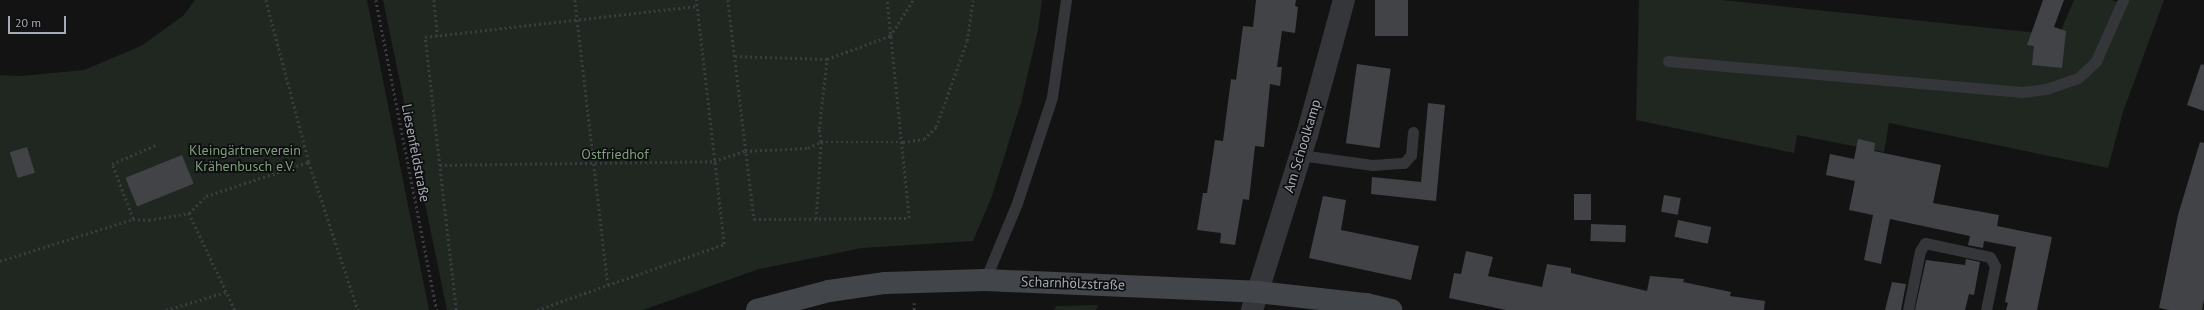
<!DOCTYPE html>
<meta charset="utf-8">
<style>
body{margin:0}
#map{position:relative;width:2204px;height:310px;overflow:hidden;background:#131314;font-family:"PT Sans",sans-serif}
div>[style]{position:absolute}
.green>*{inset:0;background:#1f2720}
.building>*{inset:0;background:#424347;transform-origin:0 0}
.path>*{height:2.5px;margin-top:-1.25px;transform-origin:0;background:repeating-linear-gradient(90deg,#3a3c40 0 2px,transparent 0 5px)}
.service>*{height:11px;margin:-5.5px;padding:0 5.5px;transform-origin:5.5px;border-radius:5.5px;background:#343639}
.minor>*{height:22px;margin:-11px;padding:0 11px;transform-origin:11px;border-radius:11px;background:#343639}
.secondary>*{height:22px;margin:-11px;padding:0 11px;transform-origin:11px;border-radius:11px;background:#424549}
span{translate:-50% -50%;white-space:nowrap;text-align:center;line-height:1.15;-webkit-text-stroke:3.5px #0e0e0f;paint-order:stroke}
.street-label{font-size:14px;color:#a5abb4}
.park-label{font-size:14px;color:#7f9e7e}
.scale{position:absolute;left:8px;top:16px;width:58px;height:18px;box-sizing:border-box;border:2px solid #a5abb4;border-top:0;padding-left:5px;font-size:12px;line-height:14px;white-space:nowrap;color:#a5abb4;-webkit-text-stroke:3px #0e0e0f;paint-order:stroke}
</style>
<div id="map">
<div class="green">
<div style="clip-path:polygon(195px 0,367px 0,429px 310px,0 310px,0 75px,21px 76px,84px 70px,141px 46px,183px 16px)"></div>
<div style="clip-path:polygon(383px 0,1042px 0,1038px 30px,1021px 103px,992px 196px,973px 241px,862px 248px,759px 269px,643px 310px,447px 310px)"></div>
<div style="clip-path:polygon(1639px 0,1721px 0,2059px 35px,2074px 0,2112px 0,2120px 3px,2121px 0,2164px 0,2123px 112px,2108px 168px,1889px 123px,1884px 152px,1797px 135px,1794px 153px,1636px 120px)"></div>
<div style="clip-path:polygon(1098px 305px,1096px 310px,1054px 310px,1056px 306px)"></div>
</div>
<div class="building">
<div style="clip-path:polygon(1256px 0,1296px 0,1295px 6px,1298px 7px,1295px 33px,1282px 31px,1277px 67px,1282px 67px,1280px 86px,1270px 84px,1264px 147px,1255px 146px,1249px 200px,1243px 199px,1235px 245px,1220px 243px,1221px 233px,1197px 230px,1203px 193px,1207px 193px,1215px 140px,1223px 141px,1231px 79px,1236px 80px,1243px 26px,1253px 27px)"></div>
<div style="left:1375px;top:0;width:33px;height:36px"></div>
<div style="clip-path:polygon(2043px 0,2064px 0,2054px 27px,2066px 31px,2062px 68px,2032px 65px,2034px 46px,2027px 45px)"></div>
<div style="left:1357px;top:64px;width:34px;height:80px;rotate:8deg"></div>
<div style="clip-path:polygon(2201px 64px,2204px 65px,2204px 111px,2187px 105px)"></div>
<div style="clip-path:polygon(1428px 103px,1445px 105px,1436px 201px,1371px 194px,1372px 177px,1421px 182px)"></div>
<div style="clip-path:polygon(1858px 139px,1875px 143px,1874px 151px,1941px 165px,1933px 203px,1999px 215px,1997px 226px,2052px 237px,2037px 310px,2006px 310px,2008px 303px,2005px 302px,2016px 247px,1984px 241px,1983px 248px,1968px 245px,1970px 236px,1890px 219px,1881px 264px,1864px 260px,1873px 215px,1849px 210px,1855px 181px,1826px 175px,1830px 154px,1854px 159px)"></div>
<div style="clip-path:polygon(2200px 142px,2204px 143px,2204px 299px,2202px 310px,2169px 310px,2159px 308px,2178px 215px)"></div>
<div style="left:27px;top:147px;width:27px;height:18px;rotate:73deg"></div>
<div style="left:182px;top:155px;width:31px;height:61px;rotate:68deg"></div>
<div style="left:1574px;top:194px;width:17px;height:26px"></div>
<div style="left:1664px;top:195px;width:17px;height:17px;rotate:10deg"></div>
<div style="clip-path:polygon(1323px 196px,1346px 200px,1341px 230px,1419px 246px,1411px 280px,1309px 258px)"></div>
<div style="left:1678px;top:220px;width:34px;height:17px;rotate:12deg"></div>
<div style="left:1591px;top:224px;width:35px;height:17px;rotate:2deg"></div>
<div style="clip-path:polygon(1466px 251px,1493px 257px,1488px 276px,1542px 287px,1547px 264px,1571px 268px,1571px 273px,1647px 291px,1650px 276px,1684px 279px,1683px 282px,1731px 292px,1730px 296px,1765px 301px,1764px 310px,1506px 310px,1449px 298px,1454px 273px,1461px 274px)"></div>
<div style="clip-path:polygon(1966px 259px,1980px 262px,1974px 295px,1969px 294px,1965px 310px,1915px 310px,1926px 260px,1965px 265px)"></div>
<div style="clip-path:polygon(1892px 282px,1906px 284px,1901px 310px,1885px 310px)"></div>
</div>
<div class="path">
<div style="left:266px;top:0;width:168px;rotate:75.1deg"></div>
<div style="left:309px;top:162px;width:156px;rotate:71.7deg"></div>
<div style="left:376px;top:0;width:316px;rotate:78.9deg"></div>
<div style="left:434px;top:0;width:36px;rotate:84deg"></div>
<div style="left:575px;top:0;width:287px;rotate:83.4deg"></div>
<div style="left:728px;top:0;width:221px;rotate:83.2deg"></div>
<div style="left:754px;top:219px;width:155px;rotate:-0.4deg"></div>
<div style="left:909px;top:218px;width:219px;rotate:-95.8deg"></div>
<div style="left:735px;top:56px;width:92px;rotate:1.9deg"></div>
<div style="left:827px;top:59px;width:67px;rotate:-20.1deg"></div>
<div style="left:890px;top:36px;width:43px;rotate:-57.4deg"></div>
<div style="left:440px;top:165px;width:274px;rotate:-0.8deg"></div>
<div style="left:714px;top:161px;width:33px;rotate:-18deg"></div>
<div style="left:745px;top:151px;width:63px;rotate:-2.7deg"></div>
<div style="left:808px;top:148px;width:14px;rotate:-25deg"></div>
<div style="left:821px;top:142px;width:82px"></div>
<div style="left:903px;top:142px;width:21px;rotate:-8deg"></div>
<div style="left:924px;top:139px;width:17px;rotate:-45deg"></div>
<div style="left:936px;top:127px;width:91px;rotate:-70.2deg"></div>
<div style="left:967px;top:41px;width:41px;rotate:-81.7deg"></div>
<div style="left:189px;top:213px;width:107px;rotate:64.6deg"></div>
<div style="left:133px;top:219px;width:59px;rotate:-110.9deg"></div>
<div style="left:112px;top:164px;width:48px;rotate:-23.4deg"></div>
<div style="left:816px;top:219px;width:77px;rotate:-86.3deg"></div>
<div style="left:821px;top:142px;width:13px;rotate:-99deg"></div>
<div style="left:819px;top:129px;width:70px;rotate:-83.5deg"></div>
<div style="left:0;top:261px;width:139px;rotate:-17.5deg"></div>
<div style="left:133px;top:219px;width:16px;rotate:4deg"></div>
<div style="left:149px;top:220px;width:41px;rotate:-9.9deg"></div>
<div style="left:189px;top:213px;width:24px;rotate:-45deg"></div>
<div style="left:206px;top:196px;width:108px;rotate:-18.3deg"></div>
<div style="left:166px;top:310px;width:63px;rotate:-16.7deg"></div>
<div style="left:456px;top:310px;width:275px;rotate:-96.5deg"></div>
<div style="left:425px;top:37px;width:274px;rotate:-6.5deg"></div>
<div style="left:537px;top:310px;width:198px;rotate:-19.4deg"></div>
<div style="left:724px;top:244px;width:246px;rotate:-96.5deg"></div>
<div style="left:914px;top:310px;width:7px;rotate:-90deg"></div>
</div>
<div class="service">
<div style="left:1668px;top:61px;width:355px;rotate:5deg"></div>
<div style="left:2022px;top:92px;width:24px;rotate:-7deg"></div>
<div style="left:2046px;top:89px;width:34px;rotate:-19deg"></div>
<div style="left:2078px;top:78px;width:25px;rotate:-43deg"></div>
<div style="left:2096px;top:61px;width:67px;rotate:-66.1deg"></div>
<div style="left:1300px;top:155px;width:73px;rotate:7.9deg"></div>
<div style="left:1372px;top:165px;width:32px;rotate:-4deg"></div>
<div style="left:1404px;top:163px;width:11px;rotate:-49deg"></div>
<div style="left:1411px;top:155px;width:23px;rotate:-85deg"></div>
<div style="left:985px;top:280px;width:83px;rotate:-67.4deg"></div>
<div style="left:1017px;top:203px;width:112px;rotate:-71.7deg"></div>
<div style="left:1052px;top:97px;width:98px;rotate:-81.8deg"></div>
<div style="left:1908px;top:310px;width:60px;rotate:-78.5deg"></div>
<div style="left:1920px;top:251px;width:9px;rotate:-58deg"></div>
<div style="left:1925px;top:243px;width:66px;rotate:12.2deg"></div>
<div style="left:1990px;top:257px;width:10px;rotate:61deg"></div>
<div style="left:1995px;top:266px;width:45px;rotate:101.6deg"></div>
</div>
<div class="minor">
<div style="left:1252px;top:310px;width:183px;rotate:-72.6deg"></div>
<div style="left:1307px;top:135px;width:140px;rotate:-74.7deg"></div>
</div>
<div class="secondary">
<div style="left:757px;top:310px;width:74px;rotate:-14.8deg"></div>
<div style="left:829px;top:291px;width:57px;rotate:-8.1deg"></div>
<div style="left:885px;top:283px;width:100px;rotate:-1.7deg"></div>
<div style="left:985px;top:280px;width:272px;rotate:2.5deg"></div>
<div style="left:1257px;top:292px;width:110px;rotate:6.3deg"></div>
<div style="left:1366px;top:304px;width:26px;rotate:13deg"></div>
</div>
<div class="street-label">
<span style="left:1302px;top:146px;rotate:-73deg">Am Schoolkamp</span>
<span style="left:416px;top:153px;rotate:79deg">Liesenfeldstraße</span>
<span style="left:1073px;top:283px;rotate:2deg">Scharnhölzstraße</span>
</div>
<div class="park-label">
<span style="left:245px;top:158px">Kleingärtnerverein<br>Krähenbusch e.V.</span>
<span style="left:615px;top:154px">Ostfriedhof</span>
</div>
<div class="scale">20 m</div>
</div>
